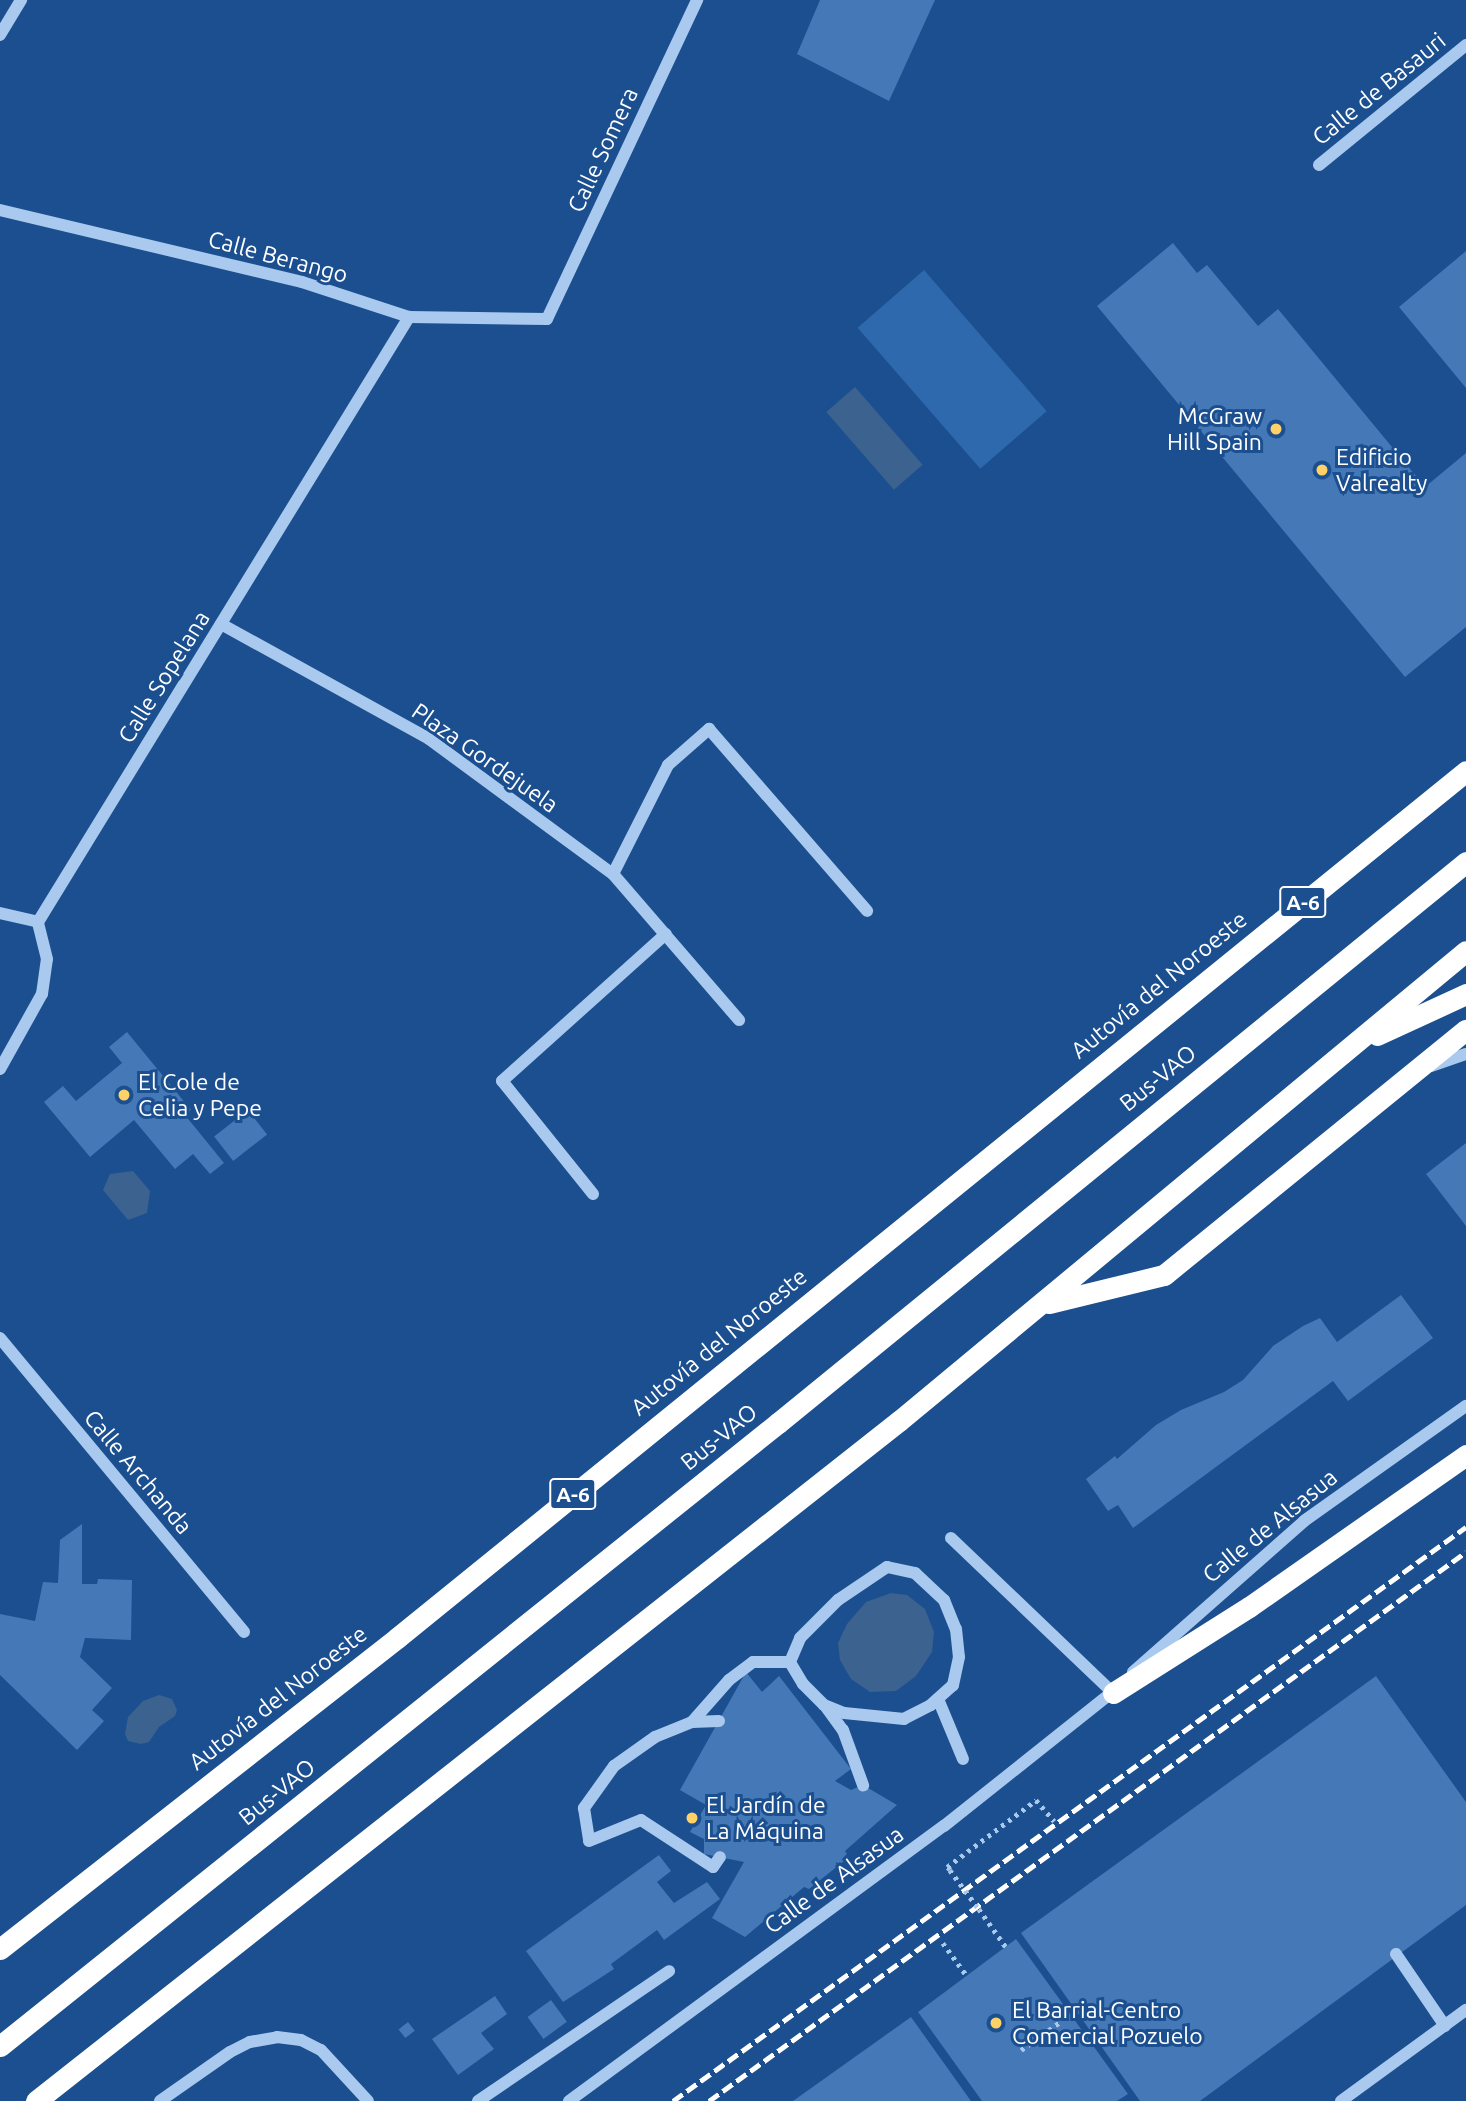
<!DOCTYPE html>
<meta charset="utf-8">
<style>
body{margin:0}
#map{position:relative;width:1466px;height:2101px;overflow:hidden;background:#1b4f8f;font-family:Ubuntu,sans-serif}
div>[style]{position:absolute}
.green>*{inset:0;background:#2e69ad;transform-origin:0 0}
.water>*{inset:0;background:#3c6290;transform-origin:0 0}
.building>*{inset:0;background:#4478b7;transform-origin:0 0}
.path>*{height:4.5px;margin-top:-2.25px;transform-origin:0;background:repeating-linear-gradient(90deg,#a9c9ee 0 3.5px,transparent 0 8.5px)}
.minor>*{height:12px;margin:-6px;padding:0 6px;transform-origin:6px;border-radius:6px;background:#a9c9ee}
.highway>*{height:21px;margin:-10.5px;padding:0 10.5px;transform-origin:10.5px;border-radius:10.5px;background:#fff}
.rail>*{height:5px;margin-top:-2.5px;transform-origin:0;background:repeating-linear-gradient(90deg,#fff 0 12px,transparent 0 17px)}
.path-bridge>*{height:4.5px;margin-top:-2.25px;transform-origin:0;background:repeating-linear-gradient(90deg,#a9c9ee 0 3.5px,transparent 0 8.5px)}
.dots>*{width:19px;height:19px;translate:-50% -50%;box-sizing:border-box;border:4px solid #1b4f8f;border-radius:50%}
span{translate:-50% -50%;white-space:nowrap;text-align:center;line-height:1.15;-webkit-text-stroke:6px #1b4f8f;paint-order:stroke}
.shield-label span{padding:2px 5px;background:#1b4f8f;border:2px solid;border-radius:5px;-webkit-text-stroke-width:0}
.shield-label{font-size:21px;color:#fff;font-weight:700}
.street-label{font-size:23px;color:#fff}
.poi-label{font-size:23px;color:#fff}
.right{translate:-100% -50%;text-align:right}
.left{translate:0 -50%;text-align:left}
</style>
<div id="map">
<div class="green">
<div style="left:924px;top:270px;width:187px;height:88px;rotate:49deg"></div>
</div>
<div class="water">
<div style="left:855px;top:387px;width:103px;height:38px;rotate:49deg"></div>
<div style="clip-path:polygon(133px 1171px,150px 1191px,147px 1213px,128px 1220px,103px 1190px,110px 1174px)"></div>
<div style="clip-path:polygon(891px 1593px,907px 1595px,925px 1609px,934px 1632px,932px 1652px,916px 1676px,896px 1691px,870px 1692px,851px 1679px,840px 1660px,838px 1643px,847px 1624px,866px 1602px)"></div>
<div style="clip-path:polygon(159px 1695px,172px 1699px,177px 1710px,175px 1716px,159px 1727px,149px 1742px,141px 1744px,128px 1741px,125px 1734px,128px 1717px,143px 1701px)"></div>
</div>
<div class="building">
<div style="clip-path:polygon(820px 0,935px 0,889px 101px,797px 54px)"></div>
<div style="clip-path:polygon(1173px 243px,1197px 273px,1207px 265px,1258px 326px,1278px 309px,1425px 487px,1466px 453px,1466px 627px,1405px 677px,1097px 306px)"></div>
<div style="clip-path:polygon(1466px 251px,1466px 388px,1399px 307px)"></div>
<div style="clip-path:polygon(127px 1032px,191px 1110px,185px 1115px,224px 1163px,210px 1174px,193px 1154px,175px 1169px,134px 1120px,90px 1157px,44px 1102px,63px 1086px,76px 1101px,122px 1063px,109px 1047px)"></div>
<div style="left:248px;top:1110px;width:31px;height:43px;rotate:52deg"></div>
<div style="clip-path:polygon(1466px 1143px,1466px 1226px,1426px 1174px)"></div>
<div style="clip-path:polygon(1401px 1295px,1433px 1338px,1348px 1401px,1333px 1381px,1133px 1528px,1118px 1505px,1108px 1511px,1086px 1479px,1115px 1456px,1117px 1459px,1156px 1425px,1181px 1410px,1224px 1392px,1243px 1380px,1273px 1346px,1303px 1326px,1320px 1318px,1337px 1342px)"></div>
<div style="clip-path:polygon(82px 1524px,82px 1584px,97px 1584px,98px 1579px,132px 1580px,131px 1640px,85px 1638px,80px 1657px,112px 1688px,92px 1710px,104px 1721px,77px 1750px,0 1675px,0 1614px,35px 1621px,43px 1582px,58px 1583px,60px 1540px)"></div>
<div style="clip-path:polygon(746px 1672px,762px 1692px,779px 1676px,851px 1769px,835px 1781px,851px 1790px,863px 1785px,897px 1805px,845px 1851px,849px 1857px,809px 1889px,804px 1887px,745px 1937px,712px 1918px,744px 1862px,704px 1854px,704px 1839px,690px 1832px,706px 1805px,680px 1790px)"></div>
<div style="clip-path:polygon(1376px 1676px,1466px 1802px,1466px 1905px,1200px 2101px,1140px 2101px,1021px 1933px)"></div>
<div style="clip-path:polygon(659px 1855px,671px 1871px,657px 1882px,674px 1903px,707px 1882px,720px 1899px,664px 1940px,657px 1930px,611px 1964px,614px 1969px,563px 2002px,526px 1951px)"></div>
<div style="clip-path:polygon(1016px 1939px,1128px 2094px,1117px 2101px,982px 2101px,918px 2012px)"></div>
<div style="clip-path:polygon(495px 1996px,507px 2014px,481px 2033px,494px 2049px,458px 2075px,432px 2039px)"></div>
<div style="left:551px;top:2000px;width:27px;height:29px;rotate:54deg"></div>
<div style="clip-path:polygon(911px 2017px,971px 2101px,793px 2101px)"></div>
<div style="left:408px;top:2022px;width:11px;height:12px;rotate:52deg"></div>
</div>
<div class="path">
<div style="left:950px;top:1870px;width:4px;rotate:-135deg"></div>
<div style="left:947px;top:1867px;width:111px;rotate:-37deg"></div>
<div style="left:1036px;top:1800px;width:28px;rotate:49deg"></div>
<div style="left:979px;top:1909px;width:47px;rotate:54.6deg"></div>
<div style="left:943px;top:1943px;width:41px;rotate:54deg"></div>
<div style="left:1021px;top:2050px;width:48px;rotate:-35.7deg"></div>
</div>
<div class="minor">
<div style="left:0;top:35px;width:41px;rotate:-59deg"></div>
<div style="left:1319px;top:165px;width:190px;rotate:-39.2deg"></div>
<div style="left:0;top:210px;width:310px;rotate:13.4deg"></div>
<div style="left:302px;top:282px;width:113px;rotate:18.1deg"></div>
<div style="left:409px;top:317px;width:138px;rotate:0.8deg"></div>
<div style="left:547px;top:319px;width:353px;rotate:-64.8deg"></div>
<div style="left:221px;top:624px;width:238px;rotate:28.9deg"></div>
<div style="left:429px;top:739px;width:228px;rotate:36.3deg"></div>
<div style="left:613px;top:874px;width:122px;rotate:-63.2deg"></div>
<div style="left:668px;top:765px;width:55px;rotate:-41.3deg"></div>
<div style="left:709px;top:729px;width:241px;rotate:49deg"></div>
<div style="left:613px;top:874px;width:193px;rotate:49.2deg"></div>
<div style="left:0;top:913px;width:39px;rotate:13deg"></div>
<div style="left:1431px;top:1066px;width:37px;rotate:-19deg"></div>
<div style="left:0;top:1069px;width:86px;rotate:-60.8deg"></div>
<div style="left:42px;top:994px;width:35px;rotate:-82deg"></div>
<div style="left:47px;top:959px;width:38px;rotate:-104deg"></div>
<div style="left:38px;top:922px;width:710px;rotate:-58.48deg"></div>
<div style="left:593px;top:1194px;width:145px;rotate:-128.8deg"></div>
<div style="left:502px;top:1081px;width:220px;rotate:-41.9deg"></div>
<div style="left:0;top:1338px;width:382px;rotate:50.3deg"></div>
<div style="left:951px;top:1538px;width:224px;rotate:43.7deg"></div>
<div style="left:1133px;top:1672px;width:228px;rotate:-41.4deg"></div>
<div style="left:1304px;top:1521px;width:199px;rotate:-35.4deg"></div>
<div style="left:938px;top:1699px;width:65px;rotate:67.4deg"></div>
<div style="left:826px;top:1707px;width:29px;rotate:54deg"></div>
<div style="left:843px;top:1730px;width:59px;rotate:70deg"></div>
<div style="left:719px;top:1721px;width:27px;rotate:178deg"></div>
<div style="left:692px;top:1722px;width:40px;rotate:158deg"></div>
<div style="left:655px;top:1737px;width:50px;rotate:144.7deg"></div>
<div style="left:614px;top:1766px;width:52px;rotate:125.5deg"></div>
<div style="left:584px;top:1808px;width:33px;rotate:81deg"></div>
<div style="left:589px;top:1841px;width:56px;rotate:-22deg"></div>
<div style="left:641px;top:1820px;width:86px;rotate:33.1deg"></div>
<div style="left:713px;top:1867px;width:12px;rotate:-55deg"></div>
<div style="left:692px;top:1722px;width:56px;rotate:-48.6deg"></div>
<div style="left:729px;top:1680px;width:30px;rotate:-37deg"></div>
<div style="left:753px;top:1662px;width:37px"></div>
<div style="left:790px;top:1662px;width:26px;rotate:-67deg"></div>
<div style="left:800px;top:1638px;width:54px;rotate:-45deg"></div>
<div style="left:838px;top:1600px;width:59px;rotate:-34deg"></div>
<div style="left:887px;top:1567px;width:29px;rotate:12deg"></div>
<div style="left:915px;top:1573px;width:40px;rotate:43deg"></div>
<div style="left:944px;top:1600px;width:31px;rotate:68deg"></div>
<div style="left:956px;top:1629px;width:28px;rotate:84deg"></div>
<div style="left:959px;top:1657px;width:29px;rotate:102deg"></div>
<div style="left:953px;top:1685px;width:30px;rotate:138deg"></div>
<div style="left:931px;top:1705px;width:30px;rotate:153deg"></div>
<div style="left:904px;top:1719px;width:60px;rotate:-174.3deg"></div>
<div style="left:844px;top:1713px;width:22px;rotate:-158deg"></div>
<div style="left:824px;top:1705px;width:30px;rotate:-135deg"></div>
<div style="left:803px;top:1684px;width:26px;rotate:-121deg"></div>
<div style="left:1396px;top:1954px;width:87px;rotate:55.8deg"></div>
<div style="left:160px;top:2101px;width:85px;rotate:-35deg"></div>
<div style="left:230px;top:2052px;width:22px;rotate:-27deg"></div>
<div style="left:250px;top:2042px;width:27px;rotate:-10deg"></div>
<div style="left:277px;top:2037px;width:24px;rotate:7deg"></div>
<div style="left:301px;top:2040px;width:22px;rotate:27deg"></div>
<div style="left:321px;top:2050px;width:69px;rotate:47.3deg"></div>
<div style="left:478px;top:2101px;width:231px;rotate:-34.2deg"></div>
<div style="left:569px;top:2101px;width:465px;rotate:-36.3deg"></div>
<div style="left:944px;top:1826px;width:218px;rotate:-38.5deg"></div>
<div style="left:1341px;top:2101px;width:155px;rotate:-36.1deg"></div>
</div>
<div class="highway">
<div style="left:1377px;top:1035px;width:98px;rotate:-24.7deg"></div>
<div style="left:1049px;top:1303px;width:118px;rotate:-13.7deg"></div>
<div style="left:1164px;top:1275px;width:389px;rotate:-39.1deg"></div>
<div style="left:1113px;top:1693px;width:161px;rotate:-32.3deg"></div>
<div style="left:1249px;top:1607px;width:265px;rotate:-35deg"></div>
<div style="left:0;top:1949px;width:504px;rotate:-38.07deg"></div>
<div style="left:397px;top:1638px;width:1376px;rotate:-39.04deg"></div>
<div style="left:0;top:2046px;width:997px;rotate:-38.69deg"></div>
<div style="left:778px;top:1423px;width:888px;rotate:-39.19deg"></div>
<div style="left:36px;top:2101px;width:1099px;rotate:-38.24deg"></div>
<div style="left:899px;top:1421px;width:736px;rotate:-39.66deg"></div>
</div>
<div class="rail">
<div style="left:673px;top:2101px;width:979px;rotate:-35.9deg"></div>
<div style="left:709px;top:2101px;width:935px;rotate:-35.95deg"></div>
</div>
<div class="path-bridge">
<div style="left:950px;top:1870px;width:49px;rotate:53.4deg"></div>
</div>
<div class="dots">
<div style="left:1276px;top:429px;background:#ffd166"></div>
<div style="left:1322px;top:470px;background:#ffd166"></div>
<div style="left:124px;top:1095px;background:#ffd166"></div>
<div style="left:692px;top:1818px;background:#ffd166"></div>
<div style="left:996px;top:2023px;background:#ffd166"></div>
</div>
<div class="shield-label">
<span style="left:1303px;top:902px">A-6</span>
<span style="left:573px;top:1494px">A-6</span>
</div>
<div class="street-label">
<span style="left:1379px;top:89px;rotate:-39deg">Calle de Basauri</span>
<span style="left:603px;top:150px;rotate:-65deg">Calle Somera</span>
<span style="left:278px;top:257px;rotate:15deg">Calle Berango</span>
<span style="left:164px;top:677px;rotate:-58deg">Calle Sopelana</span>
<span style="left:485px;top:758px;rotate:35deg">Plaza Gordejuela</span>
<span style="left:1159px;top:985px;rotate:-39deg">Autovía del Noroeste</span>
<span style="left:1158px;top:1078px;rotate:-39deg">Bus-VAO</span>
<span style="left:719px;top:1342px;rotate:-39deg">Autovía del Noroeste</span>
<span style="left:719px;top:1437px;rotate:-39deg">Bus-VAO</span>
<span style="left:138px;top:1472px;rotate:50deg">Calle Archanda</span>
<span style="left:1270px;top:1526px;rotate:-39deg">Calle de Alsasua</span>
<span style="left:278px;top:1698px;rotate:-38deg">Autovía del Noroeste</span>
<span style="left:277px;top:1792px;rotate:-39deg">Bus-VAO</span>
<span style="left:834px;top:1880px;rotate:-36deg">Calle de Alsasua</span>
</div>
<div class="poi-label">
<span class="right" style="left:1262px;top:429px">McGraw<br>Hill Spain</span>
<span class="left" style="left:1336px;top:470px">Edificio<br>Valrealty</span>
<span class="left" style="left:138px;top:1095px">El Cole de<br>Celia y Pepe</span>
<span class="left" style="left:706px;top:1818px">El Jardín de<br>La Máquina</span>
<span class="left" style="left:1012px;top:2023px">El Barrial-Centro<br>Comercial Pozuelo</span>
</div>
</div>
